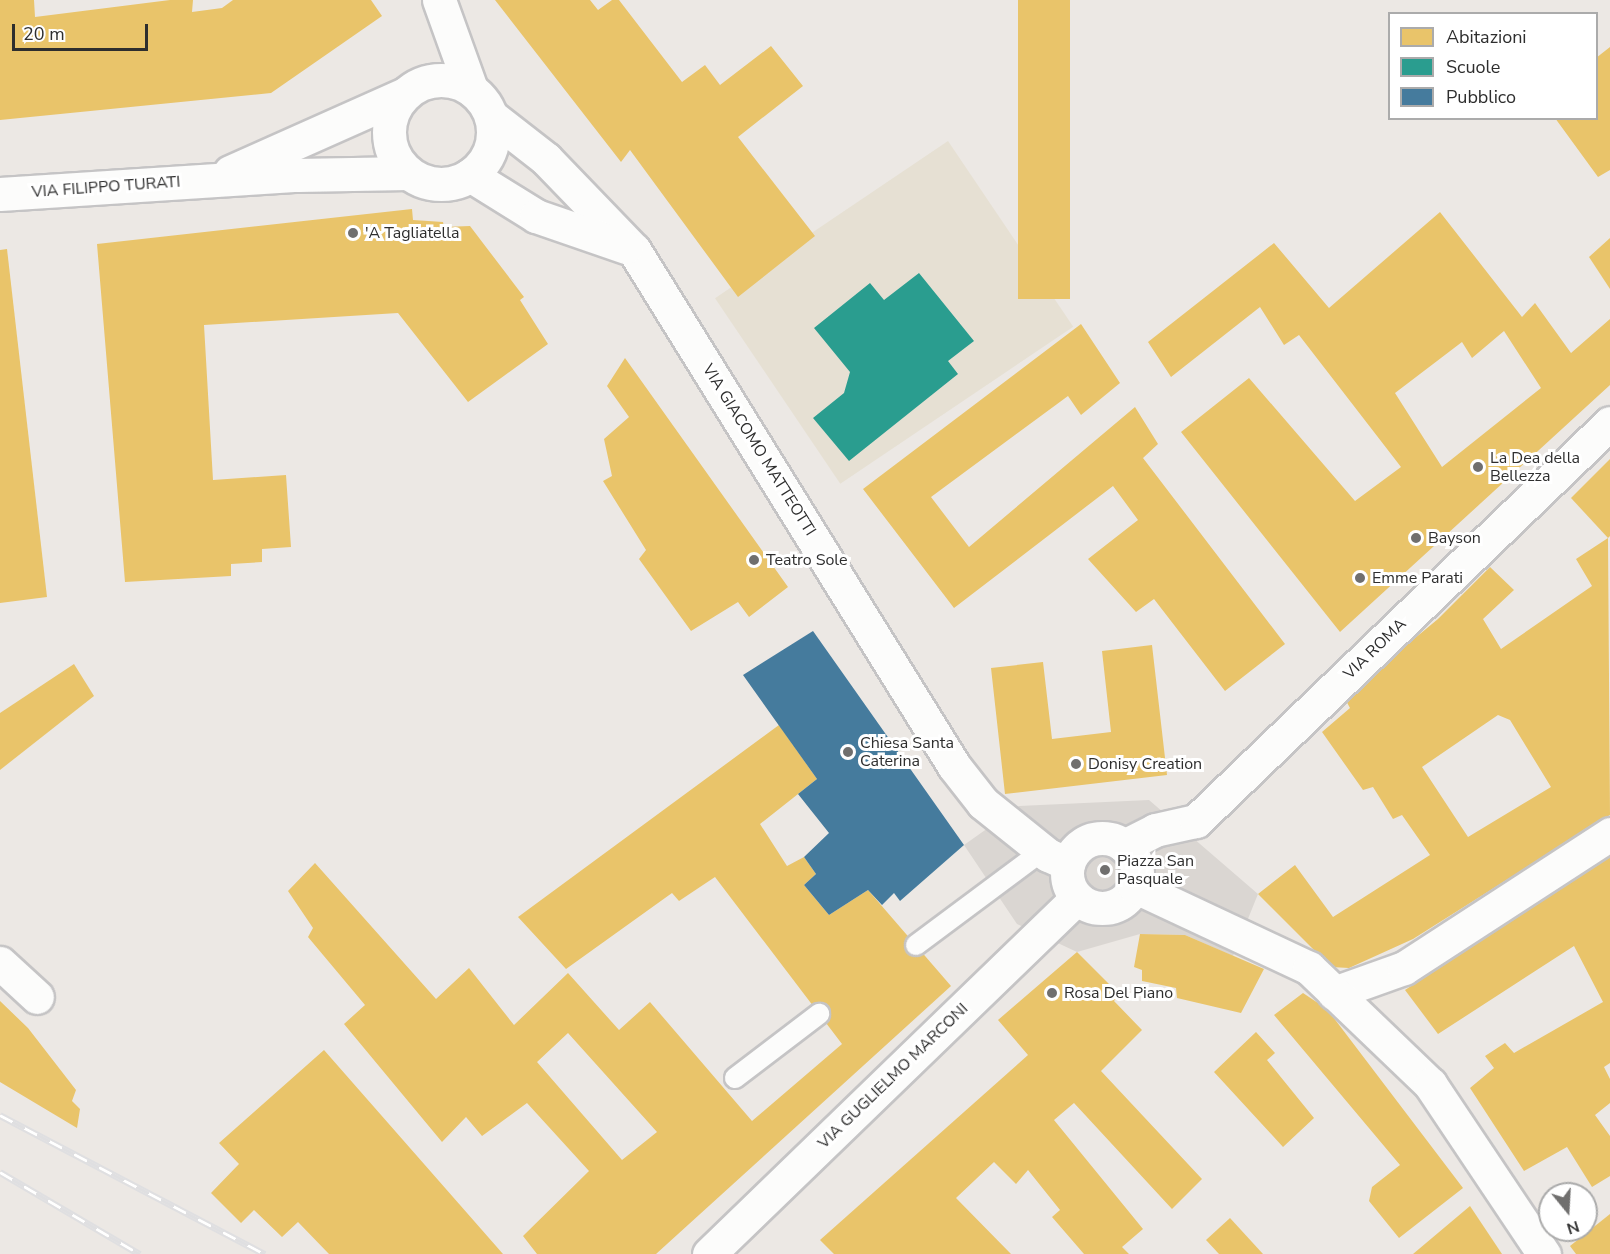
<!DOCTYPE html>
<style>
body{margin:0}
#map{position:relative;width:1610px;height:1254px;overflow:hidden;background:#ece8e4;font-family:"Nunito Sans",sans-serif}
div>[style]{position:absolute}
.education>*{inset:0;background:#e6e0d3;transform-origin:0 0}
.plaza>*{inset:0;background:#dad6d2}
.homes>*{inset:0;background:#e9c46a;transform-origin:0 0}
.schools>*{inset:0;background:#2a9d8f}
.public>*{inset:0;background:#457b9d}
.roads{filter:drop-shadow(2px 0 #c5c4c5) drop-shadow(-2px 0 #c5c4c5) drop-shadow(0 2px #c5c4c5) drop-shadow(0 -2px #c5c4c5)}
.lane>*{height:20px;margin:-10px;padding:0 10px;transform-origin:10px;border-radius:10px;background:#fcfcfb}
.street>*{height:33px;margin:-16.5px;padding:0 16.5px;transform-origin:16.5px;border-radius:16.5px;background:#fcfcfb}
.secondary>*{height:33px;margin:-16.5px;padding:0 16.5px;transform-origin:16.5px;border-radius:16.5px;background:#fcfcfb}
.secondary>.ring{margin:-16.5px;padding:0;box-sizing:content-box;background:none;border:33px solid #fcfcfb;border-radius:50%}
.rail>*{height:7px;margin-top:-3.5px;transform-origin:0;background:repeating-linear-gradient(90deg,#fff 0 14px,#dfdfe1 0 28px);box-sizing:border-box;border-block:2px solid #dfdfe1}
.dots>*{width:16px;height:16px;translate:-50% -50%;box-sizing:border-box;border:3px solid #fff;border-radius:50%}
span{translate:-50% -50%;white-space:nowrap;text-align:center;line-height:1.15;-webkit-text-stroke:6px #fff;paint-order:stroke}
.street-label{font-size:16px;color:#2e2e2e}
.poi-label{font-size:16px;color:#2e2e2e}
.left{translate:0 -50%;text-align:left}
.legend{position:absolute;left:1388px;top:12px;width:210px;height:108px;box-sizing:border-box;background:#fff;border:2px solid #ababab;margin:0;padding:8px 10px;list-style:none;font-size:18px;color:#2e2e2e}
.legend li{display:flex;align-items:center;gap:12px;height:30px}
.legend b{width:30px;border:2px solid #ababab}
.north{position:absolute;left:1538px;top:1182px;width:60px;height:60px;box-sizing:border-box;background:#fff;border:2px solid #ababab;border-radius:50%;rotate:162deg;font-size:16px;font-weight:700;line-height:24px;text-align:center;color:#2e2e2e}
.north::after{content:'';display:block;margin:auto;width:21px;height:27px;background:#706f6e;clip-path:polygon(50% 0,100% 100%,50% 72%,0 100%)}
.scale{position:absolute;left:12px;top:24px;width:136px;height:27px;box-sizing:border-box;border:3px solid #2e2e2e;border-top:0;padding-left:8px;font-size:18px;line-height:21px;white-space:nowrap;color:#2e2e2e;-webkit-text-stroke:4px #fff;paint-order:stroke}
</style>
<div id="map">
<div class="education">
<div style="left:948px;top:141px;width:224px;height:281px;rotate:56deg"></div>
</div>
<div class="plaza">
<div style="clip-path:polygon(1149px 800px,1258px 894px,1233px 956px,1185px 935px,1140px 934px,1077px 952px,1017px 924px,964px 845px,1019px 806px)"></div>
</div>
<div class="homes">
<div style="clip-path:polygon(0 0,34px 0,35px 17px,170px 0,193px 0,192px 12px,222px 8px,233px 0,371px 0,382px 16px,271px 93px,0 120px)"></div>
<div style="clip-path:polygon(495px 0,590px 0,598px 10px,612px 0,619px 0,682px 82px,705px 65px,720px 85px,771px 46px,803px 86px,738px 137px,815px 236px,738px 297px,630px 150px,621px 162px)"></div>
<div style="left:1018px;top:0;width:52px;height:299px"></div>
<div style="clip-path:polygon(1610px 47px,1610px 170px,1598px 177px,1555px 118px,1596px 118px,1596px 58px)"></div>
<div style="clip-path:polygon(412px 209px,413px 220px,443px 222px,444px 227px,470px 226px,524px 297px,520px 300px,548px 344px,468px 402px,398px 313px,204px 325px,213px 480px,286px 475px,291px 547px,262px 549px,262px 562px,231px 564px,231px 576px,125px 582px,97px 244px)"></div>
<div style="clip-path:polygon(evenodd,1440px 212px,1522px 317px,1535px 303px,1571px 353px,1610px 319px,1610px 385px,1340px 632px,1181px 432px,1249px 378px,1355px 501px,1401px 467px,1299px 335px,1284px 345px,1260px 307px,1171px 377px,1148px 342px,1274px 243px,1329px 308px,1440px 212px,1504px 331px,1541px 388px,1442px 467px,1395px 393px,1462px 342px,1472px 358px,1504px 331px)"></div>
<div style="clip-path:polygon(1610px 238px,1610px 289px,1589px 257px)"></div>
<div style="clip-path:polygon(7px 249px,47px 597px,0 603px,0 250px)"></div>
<div style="clip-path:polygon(1081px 324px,1120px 383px,1081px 415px,1068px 396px,931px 497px,969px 547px,1135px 407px,1158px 444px,1143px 458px,1285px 644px,1225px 691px,1154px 599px,1136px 612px,1088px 559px,1138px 520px,1113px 486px,954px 608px,863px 489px)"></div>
<div style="clip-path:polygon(625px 358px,788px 587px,749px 617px,738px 602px,691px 631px,639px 559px,646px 550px,603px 481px,612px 476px,604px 439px,629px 417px,607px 386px)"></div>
<div style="clip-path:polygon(1610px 459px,1610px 536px,1608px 538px,1571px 498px)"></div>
<div style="clip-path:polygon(evenodd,1608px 538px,1610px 815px,1413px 939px,1349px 968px,1331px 967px,1258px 894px,1295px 865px,1333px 917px,1430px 855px,1402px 815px,1393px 819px,1373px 787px,1363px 790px,1322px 732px,1350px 708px,1344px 697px,1438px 619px,1490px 567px,1514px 590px,1483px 619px,1501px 649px,1592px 586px,1576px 559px,1608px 538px,1498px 715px,1510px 720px,1551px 787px,1468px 837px,1422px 767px,1498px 715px)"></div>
<div style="clip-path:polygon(1152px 645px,1167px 775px,1005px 794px,991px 668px,1043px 662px,1052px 739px,1111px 732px,1102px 651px)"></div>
<div style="clip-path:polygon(74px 664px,94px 696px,0 770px,0 713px)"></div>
<div style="clip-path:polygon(evenodd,779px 725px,817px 779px,760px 824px,787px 866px,804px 857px,816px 874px,804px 885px,829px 915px,868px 890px,951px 986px,656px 1254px,537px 1254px,523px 1236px,589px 1171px,527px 1103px,482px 1136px,466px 1117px,442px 1142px,344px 1024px,365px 1005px,308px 937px,313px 928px,288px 891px,315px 863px,436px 999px,469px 968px,514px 1025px,568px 973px,619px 1030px,650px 1002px,752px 1121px,842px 1044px,715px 877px,679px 901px,672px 893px,566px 969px,518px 917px,779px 725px,568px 1033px,657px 1132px,622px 1160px,537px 1062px,568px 1033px)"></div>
<div style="clip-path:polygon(1610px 855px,1610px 1063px,1604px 1067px,1610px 1079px,1610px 1103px,1595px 1115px,1610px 1136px,1610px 1176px,1592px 1187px,1567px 1147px,1524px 1171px,1470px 1088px,1494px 1068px,1485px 1056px,1505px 1043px,1514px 1053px,1603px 1002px,1574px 946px,1438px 1034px,1405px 990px)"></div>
<div style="clip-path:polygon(1140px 934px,1185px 935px,1264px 969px,1241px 1013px,1177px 998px,1176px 988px,1142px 981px,1142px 970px,1134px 967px)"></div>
<div style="clip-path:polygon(1077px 952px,1119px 994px,1114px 1001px,1142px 1030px,1101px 1071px,1202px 1179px,1172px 1209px,1074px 1103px,1054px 1120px,1143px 1229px,1122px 1247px,1129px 1254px,1084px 1254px,1052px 1217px,1060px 1210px,1028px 1170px,1016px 1184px,994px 1162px,956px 1198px,1011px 1254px,834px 1254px,820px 1240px,1028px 1055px,998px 1020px)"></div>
<div style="clip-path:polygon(1303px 993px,1327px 1009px,1463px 1188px,1399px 1238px,1369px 1201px,1372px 1187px,1400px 1165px,1274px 1015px)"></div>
<div style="clip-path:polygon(0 1001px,28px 1028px,76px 1090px,72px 1101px,80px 1109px,77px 1128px,0 1082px)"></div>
<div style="clip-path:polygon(1256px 1032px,1275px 1053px,1267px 1060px,1314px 1118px,1283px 1147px,1214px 1072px)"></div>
<div style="clip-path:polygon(324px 1050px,503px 1254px,329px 1254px,298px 1222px,282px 1237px,254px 1210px,241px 1223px,211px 1193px,239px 1164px,219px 1143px)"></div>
<div style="clip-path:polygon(1470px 1206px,1502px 1254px,1413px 1254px)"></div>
<div style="clip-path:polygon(1610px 1214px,1610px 1254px,1576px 1254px,1570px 1246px)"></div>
<div style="clip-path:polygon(1230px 1218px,1263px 1254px,1219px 1254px,1206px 1240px)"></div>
</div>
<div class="schools">
<div style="clip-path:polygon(919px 273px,974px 341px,948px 361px,958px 374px,849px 461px,813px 418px,844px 393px,850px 372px,814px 328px,870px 283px,884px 300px)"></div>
</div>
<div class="public">
<div style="clip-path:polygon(813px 631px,964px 845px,900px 901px,894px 893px,882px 905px,868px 890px,829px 915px,804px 885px,816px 874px,804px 857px,829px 833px,798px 794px,817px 779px,743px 675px)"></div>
</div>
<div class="roads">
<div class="lane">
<div style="left:916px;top:945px;width:157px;rotate:-36.7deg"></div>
<div style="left:735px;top:1078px;width:106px;rotate:-37.3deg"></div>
</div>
<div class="street">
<div style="left:1124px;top:846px;width:35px;rotate:-27deg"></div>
<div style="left:1155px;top:830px;width:42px;rotate:-12.4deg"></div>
<div style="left:1196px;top:821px;width:574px;rotate:-43.87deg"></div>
<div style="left:0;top:963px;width:50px;rotate:42.6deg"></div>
<div style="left:1334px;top:993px;width:74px;rotate:-19.7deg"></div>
<div style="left:1404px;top:968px;width:246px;rotate:-33deg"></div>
<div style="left:709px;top:1254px;width:512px;rotate:-44.05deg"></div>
</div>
<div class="secondary">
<div style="left:439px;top:0;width:95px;rotate:70.2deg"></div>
<div class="ring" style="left:389px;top:80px;width:71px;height:71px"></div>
<div style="left:491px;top:116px;width:70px;rotate:38deg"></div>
<div style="left:546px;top:159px;width:127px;rotate:46deg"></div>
<div style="left:634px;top:250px;width:607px;rotate:58.19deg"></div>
<div style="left:954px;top:766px;width:47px;rotate:51.9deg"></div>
<div style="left:983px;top:803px;width:83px;rotate:38.7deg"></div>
<div style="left:1048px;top:855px;width:22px;rotate:24deg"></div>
<div style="left:230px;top:172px;width:192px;rotate:-24deg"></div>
<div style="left:470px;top:175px;width:78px;rotate:31.8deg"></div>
<div style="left:536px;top:216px;width:95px;rotate:19deg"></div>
<div style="left:0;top:194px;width:298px;rotate:-3.7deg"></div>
<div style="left:297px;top:175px;width:111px;rotate:-1deg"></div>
<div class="ring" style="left:1067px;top:838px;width:37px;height:37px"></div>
<div style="left:1134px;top:886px;width:193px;rotate:25.1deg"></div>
<div style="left:1309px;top:968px;width:168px;rotate:43.8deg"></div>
<div style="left:1430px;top:1084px;width:205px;rotate:56.2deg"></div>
</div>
</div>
<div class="rail">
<div style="left:0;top:1115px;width:299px;rotate:27.7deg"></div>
<div style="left:0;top:1172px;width:162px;rotate:30.4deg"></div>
</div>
<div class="dots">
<div style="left:353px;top:233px;background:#706f6e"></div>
<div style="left:1478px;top:467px;background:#706f6e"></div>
<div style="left:1416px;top:538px;background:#706f6e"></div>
<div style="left:754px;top:560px;background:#706f6e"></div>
<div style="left:1360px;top:578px;background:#706f6e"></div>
<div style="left:848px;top:752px;background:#706f6e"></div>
<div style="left:1076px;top:764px;background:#706f6e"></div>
<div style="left:1105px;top:870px;background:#706f6e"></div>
<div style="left:1052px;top:993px;background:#706f6e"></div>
</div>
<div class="street-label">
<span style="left:106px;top:187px;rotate:-4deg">VIA FILIPPO TURATI</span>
<span style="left:759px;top:450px;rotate:58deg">VIA GIACOMO MATTEOTTI</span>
<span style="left:1375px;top:649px;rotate:-44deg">VIA ROMA</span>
<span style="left:893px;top:1076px;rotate:-44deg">VIA GUGLIELMO MARCONI</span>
</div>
<div class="poi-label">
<span class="left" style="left:365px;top:233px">'A Tagliatella</span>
<span class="left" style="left:1490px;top:467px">La Dea della<br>Bellezza</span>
<span class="left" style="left:1428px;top:538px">Bayson</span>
<span class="left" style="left:766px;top:560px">Teatro Sole</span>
<span class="left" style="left:1372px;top:578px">Emme Parati</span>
<span class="left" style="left:860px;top:752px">Chiesa Santa<br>Caterina</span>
<span class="left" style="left:1088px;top:764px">Donisy Creation</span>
<span class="left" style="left:1117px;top:870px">Piazza San<br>Pasquale</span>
<span class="left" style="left:1064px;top:993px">Rosa Del Piano</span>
</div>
<ul class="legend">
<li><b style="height:16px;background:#e9c46a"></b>Abitazioni</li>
<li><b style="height:16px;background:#2a9d8f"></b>Scuole</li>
<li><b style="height:16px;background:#457b9d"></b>Pubblico</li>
</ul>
<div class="north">N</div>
<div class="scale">20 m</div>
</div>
